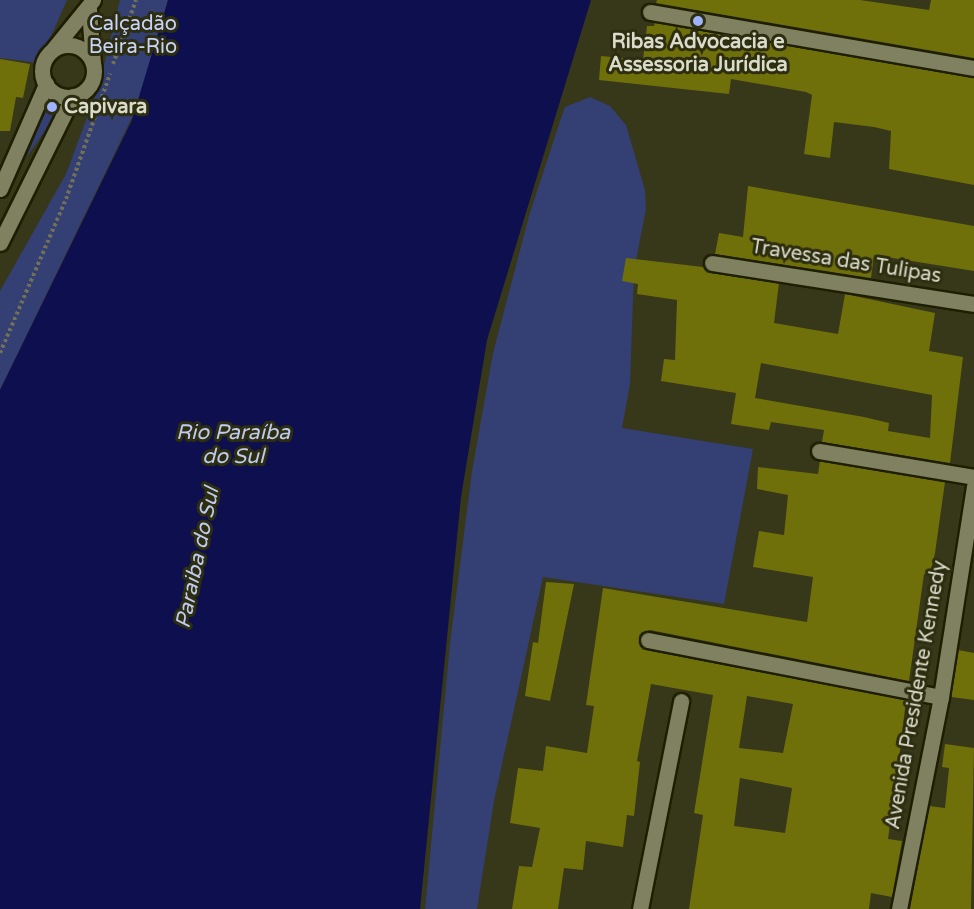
<!DOCTYPE html>
<meta charset="utf-8">
<style>
body{margin:0}
#map{position:relative;width:974px;height:909px;overflow:hidden;background:#373719;font-family:"Varela Round",sans-serif}
div>[style]{position:absolute}
.green>*{inset:0;background:#343f73}
.water>*{inset:0;background:#0e0f4e}
.building>*{inset:0;background:#70700b}
.path>*{height:4px;margin-top:-2px;transform-origin:0;background:repeating-linear-gradient(90deg,#717157 0 3px,transparent 0 6px)}
.roads{filter:drop-shadow(2px 0 #1e1e02) drop-shadow(-2px 0 #1e1e02) drop-shadow(0 2px #1e1e02) drop-shadow(0 -2px #1e1e02)}
.minor>*{height:15px;margin:-7.5px;padding:0 7.5px;transform-origin:7.5px;border-radius:7.5px;background:#7f8160}
.tertiary>*{height:15px;margin:-7.5px;padding:0 7.5px;transform-origin:7.5px;border-radius:7.5px;background:#7f8160}
.tertiary>.ring{margin:-7.5px;padding:0;box-sizing:content-box;background:none;border:15px solid #7f8160;border-radius:50%}
.secondary>*{height:15px;margin:-7.5px;padding:0 7.5px;transform-origin:7.5px;border-radius:7.5px;background:#7f8160}
.dots>*{width:16px;height:16px;translate:-50% -50%;box-sizing:border-box;border:3px solid #2d2d0f;border-radius:50%}
span{translate:-50% -50%;white-space:nowrap;text-align:center;line-height:1.15;-webkit-text-stroke:6px #2d2d0f;paint-order:stroke}
.park-label{font-size:20px;color:#c8d4fc}
.poi-label{font-size:20px;color:#dadbca;font-weight:700}
.left{translate:0 -50%;text-align:left}
.street-label{font-size:20px;color:#dadbca}
.water-label{font-size:21px;color:#bfcbf2;font-style:italic}
</style>
<div id="map">
<div class="green">
<div style="clip-path:polygon(0 0,67px 0,39px 63px,0 58px)"></div>
<div style="clip-path:polygon(120px 0,168px 0,138px 105px,0 390px,0 291px,66px 174px,99px 85px)"></div>
<div style="clip-path:polygon(590px 97px,610px 106px,626px 125px,645px 190px,646px 209px,634px 271px,630px 384px,622px 428px,753px 449px,724px 604px,543px 577px,494px 801px,477px 909px,425px 909px,450px 643px,472px 471px,493px 353px,529px 216px,560px 121px,565px 107px)"></div>
<div style="clip-path:polygon(50px 100px,58px 102px,60px 109px,26px 158px)"></div>
</div>
<div class="water">
<div style="clip-path:polygon(168px 0,591px 0,487px 340px,461px 497px,420px 909px,0 909px,0 390px,132px 120px)"></div>
</div>
<div class="building">
<div style="clip-path:polygon(657px 0,860px 0,929px 10px,931px 0,974px 0,974px 58px,656px 3px)"></div>
<div style="clip-path:polygon(655px 23px,974px 78px,974px 185px,889px 169px,891px 131px,874px 127px,834px 122px,830px 158px,804px 154px,812px 95px,806px 92px,731px 79px,729px 94px,599px 80px,601px 56px,643px 60px,647px 26px,654px 26px)"></div>
<div style="clip-path:polygon(0 59px,30px 64px,23px 98px,16px 97px,10px 131px,0 131px)"></div>
<div style="clip-path:polygon(748px 186px,974px 226px,974px 271px,874px 255px,871px 278px,715px 254px,719px 233px,743px 237px)"></div>
<div style="clip-path:polygon(evenodd,626px 258px,703px 267px,710px 273px,779px 283px,774px 323px,838px 334px,845px 294px,935px 313px,929px 351px,963px 357px,950px 463px,822px 442px,824px 430px,771px 422px,769px 430px,731px 424px,736px 393px,661px 381px,664px 359px,675px 360px,677px 300px,637px 294px,638px 284px,622px 281px,626px 258px,761px 363px,932px 395px,930px 438px,888px 431px,889px 423px,864px 417px,755px 398px,761px 363px)"></div>
<div style="clip-path:polygon(evenodd,820px 461px,945px 482px,935px 553px,930px 574px,924px 574px,909px 681px,650px 630px,641px 633px,639px 643px,646px 650px,906px 700px,898px 768px,905px 769px,901px 803px,893px 802px,888px 839px,902px 841px,892px 897px,871px 893px,869px 909px,689px 909px,703px 815px,694px 813px,713px 695px,651px 684px,637px 761px,640px 762px,634px 816px,627px 815px,623px 847px,586px 841px,583px 870px,564px 868px,558px 909px,512px 909px,519px 866px,532px 867px,540px 828px,510px 823px,518px 768px,543px 771px,546px 746px,587px 753px,594px 706px,586px 705px,603px 588px,807px 622px,813px 577px,753px 567px,759px 531px,784px 535px,788px 495px,757px 489px,758px 467px,818px 474px,820px 461px,747px 696px,793px 704px,783px 753px,739px 748px,747px 696px,820px 461px,740px 778px,792px 788px,785px 833px,734px 826px,740px 778px)"></div>
<div style="clip-path:polygon(546px 582px,574px 584px,550px 701px,525px 696px,533px 642px,538px 643px)"></div>
<div style="clip-path:polygon(958px 650px,974px 653px,974px 700px,951px 697px)"></div>
<div style="clip-path:polygon(945px 744px,974px 748px,971px 909px,910px 909px,929px 806px,945px 808px,949px 768px,942px 767px)"></div>
</div>
<div class="path">
<div style="left:113px;top:64px;width:68px;rotate:-70.2deg"></div>
<div style="left:0;top:353px;width:168px;rotate:-66.8deg"></div>
<div style="left:66px;top:199px;width:133px;rotate:-70.6deg"></div>
</div>
<div class="roads">
<div class="minor">
<div style="left:650px;top:12px;width:329px;rotate:9.8deg"></div>
<div style="left:0;top:243px;width:164px;rotate:-63.6deg"></div>
<div style="left:712px;top:263px;width:265px;rotate:8.9deg"></div>
<div style="left:819px;top:451px;width:157px;rotate:9.5deg"></div>
<div style="left:648px;top:640px;width:298px;rotate:11deg"></div>
<div style="left:640px;top:909px;width:212px;rotate:-78.8deg"></div>
</div>
<div class="tertiary">
<div style="left:89px;top:9px;width:54px;rotate:85.8deg"></div>
<div class="ring" style="left:42px;top:45px;width:37px;height:37px"></div>
<div style="left:54px;top:48px;width:62px;rotate:-50.9deg"></div>
<div style="left:0;top:189px;width:115px;rotate:-66.3deg"></div>
</div>
<div class="secondary">
<div style="left:899px;top:909px;width:216px;rotate:-78.8deg"></div>
<div style="left:941px;top:697px;width:213px;rotate:-81.1deg"></div>
</div>
</div>
<div class="dots">
<div style="left:698px;top:21px;background:#9fb3fd"></div>
<div style="left:52px;top:107px;background:#9fb3fd"></div>
</div>
<div class="park-label">
<span style="left:133px;top:36px">Calçadão<br>Beira-Rio</span>
</div>
<div class="poi-label">
<span style="left:698px;top:54px">Ribas Advocacia e<br>Assessoria Jurídica</span>
<span class="left" style="left:64px;top:107px">Capivara</span>
</div>
<div class="street-label">
<span style="left:846px;top:262px;rotate:9deg">Travessa das Tulipas</span>
<span style="left:917px;top:695px;rotate:-80deg">Avenida Presidente Kennedy</span>
</div>
<div class="water-label">
<span style="left:233px;top:445px">Rio Paraíba<br>do Sul</span>
<span style="left:198px;top:558px;rotate:-78deg">Paraiba do Sul</span>
</div>
</div>
